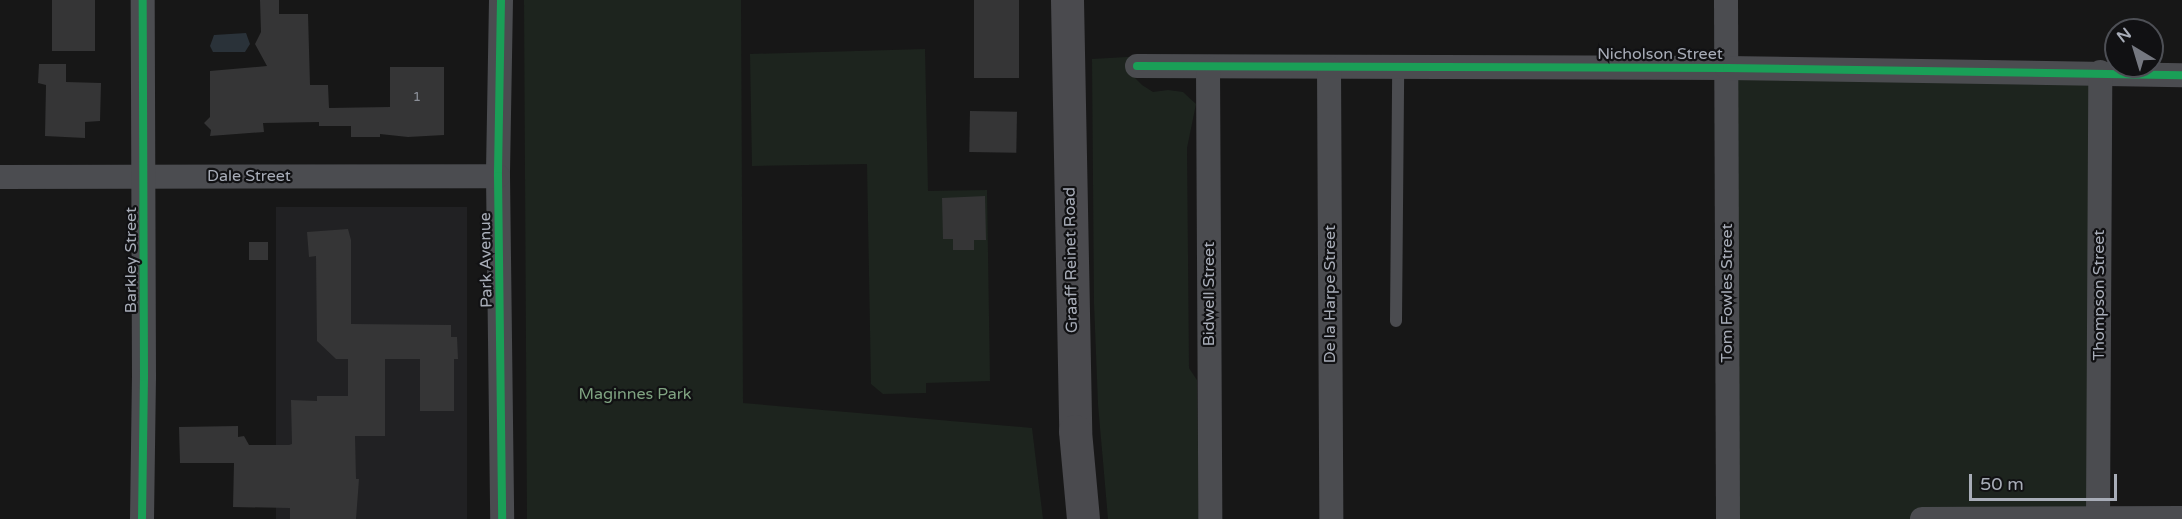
<!DOCTYPE html>
<style>
body{margin:0}
#map{position:relative;width:2182px;height:519px;overflow:hidden;background:#171717;font-family:"Varela Round",sans-serif}
div>[style]{position:absolute}
.built>*{inset:0;background:#212123;transform-origin:0 0}
.green>*{inset:0;background:#1d241e;transform-origin:0 0}
.water>*{inset:0;background:#2a3239}
.building>*{inset:0;background:#353536;transform-origin:0 0}
.lane>*{height:12px;margin:-6px;padding:0 6px;transform-origin:6px;border-radius:6px;background:#4b4c50}
.street>*{height:24px;margin:-12px;padding:0 12px;transform-origin:12px;border-radius:12px;background:#4b4c50}
.secondary>*{height:33px;margin:-16.5px;padding:0 16.5px;transform-origin:16.5px;border-radius:16.5px;background:#4a4a4e}
.cycleway>*{height:8px;margin:-4px;padding:0 4px;transform-origin:4px;border-radius:4px;background:#1a9f57}
span{translate:-50% -50%;white-space:nowrap;text-align:center;line-height:1.15;-webkit-text-stroke:4.5px #111113;paint-order:stroke}
.number-label{font-size:14px;color:#8b8f98}
.number-label span{-webkit-text-stroke-width:0}
.street-label{font-size:16px;color:#a8adb8}
.park-label{font-size:16px;color:#7fa381}
.north{position:absolute;left:2104px;top:18px;width:60px;height:60px;box-sizing:border-box;background:#111113;border:2px solid #4d4f55;border-radius:50%;rotate:322deg;font-size:16px;font-weight:700;line-height:24px;text-align:center;color:#a8adb8}
.north::after{content:'';display:block;margin:auto;width:21px;height:27px;background:#757880;clip-path:polygon(50% 0,100% 100%,50% 72%,0 100%)}
.scale{position:absolute;left:1969px;top:474px;width:148px;height:27px;box-sizing:border-box;border:3px solid #a8adb8;border-top:0;padding-left:8px;font-size:18px;line-height:21px;white-space:nowrap;color:#a8adb8;-webkit-text-stroke:4px #111113;paint-order:stroke}
</style>
<div id="map">
<div class="built">
<div style="left:467px;top:207px;width:312px;height:191px;rotate:90deg"></div>
</div>
<div class="green">
<div style="clip-path:polygon(524px 0,741px 0,743px 403px,1032px 428px,1043px 519px,527px 519px)"></div>
<div style="clip-path:polygon(925px 49px,928px 191px,987px 190px,990px 381px,926px 383px,926px 393px,883px 394px,871px 384px,867px 164px,752px 166px,750px 54px)"></div>
<div style="clip-path:polygon(1144px 56px,1134px 77px,1142px 85px,1153px 92px,1168px 90px,1183px 92px,1196px 104px,1187px 148px,1189px 368px,1197px 380px,1199px 519px,1108px 519px,1098px 404px,1094px 303px,1092px 59px)"></div>
<div style="left:1727px;top:68px;width:373px;height:451px;rotate:1deg"></div>
</div>
<div class="water">
<div style="clip-path:polygon(246px 33px,250px 44px,245px 52px,213px 52px,210px 46px,214px 35px)"></div>
</div>
<div class="building">
<div style="left:52px;top:0;width:43px;height:51px"></div>
<div style="clip-path:polygon(260px 0,279px 0,279px 14px,308px 14px,310px 85px,328px 85px,329px 108px,390px 107px,390px 67px,444px 67px,444px 135px,408px 137px,380px 134px,380px 137px,351px 137px,351px 126px,319px 126px,319px 122px,263px 123px,264px 132px,210px 136px,211px 130px,204px 123px,210px 117px,210px 71px,267px 66px,255px 44px,261px 32px)"></div>
<div style="left:974px;top:0;width:45px;height:78px"></div>
<div style="clip-path:polygon(39px 64px,66px 64px,66px 82px,101px 83px,100px 121px,85px 122px,85px 138px,45px 136px,46px 85px,38px 83px)"></div>
<div style="left:970px;top:111px;width:47px;height:41px;rotate:1deg"></div>
<div style="clip-path:polygon(985px 196px,986px 240px,974px 240px,974px 250px,953px 250px,953px 239px,943px 239px,942px 198px)"></div>
<div style="clip-path:polygon(348px 229px,351px 240px,351px 324px,451px 325px,451px 337px,457px 337px,458px 359px,454px 359px,454px 411px,420px 411px,420px 359px,385px 359px,385px 436px,355px 436px,356px 479px,359px 479px,356px 519px,290px 519px,290px 508px,233px 507px,234px 463px,180px 463px,179px 427px,238px 426px,238px 437px,244px 436px,249px 445px,289px 445px,292px 444px,291px 400px,317px 401px,317px 396px,348px 396px,348px 359px,336px 359px,317px 341px,316px 256px,309px 257px,307px 232px)"></div>
<div style="left:249px;top:242px;width:19px;height:18px"></div>
</div>
<div class="lane">
<div style="left:1396px;top:321px;width:253px;rotate:-89.5deg"></div>
</div>
<div class="street">
<div style="left:501px;top:0;width:176px;rotate:91deg"></div>
<div style="left:498px;top:176px;width:343px;rotate:89.3deg"></div>
<div style="left:1726px;top:0;width:519px;rotate:89.78deg"></div>
<div style="left:1137px;top:66px;width:590px;rotate:0.19deg"></div>
<div style="left:1727px;top:68px;width:455px;rotate:0.9deg"></div>
<div style="left:1208px;top:68px;width:451px;rotate:89.7deg"></div>
<div style="left:1329px;top:68px;width:451px;rotate:89.7deg"></div>
<div style="left:0;top:177px;width:498px;rotate:-0.1deg"></div>
<div style="left:2098px;top:518px;width:446px;rotate:-89.7deg"></div>
<div style="left:142px;top:519px;width:142px;rotate:-89.2deg"></div>
<div style="left:144px;top:377px;width:377px;rotate:-90.2deg"></div>
<div style="left:1922px;top:519px;width:260px;rotate:-0.2deg"></div>
</div>
<div class="secondary">
<div style="left:1067px;top:0;width:431px;rotate:88.9deg"></div>
<div style="left:1075px;top:431px;width:88px;rotate:84.8deg"></div>
</div>
<div class="cycleway">
<div style="left:501px;top:0;width:176px;rotate:91deg"></div>
<div style="left:498px;top:176px;width:343px;rotate:89.3deg"></div>
<div style="left:1137px;top:66px;width:590px;rotate:0.19deg"></div>
<div style="left:1727px;top:68px;width:455px;rotate:0.9deg"></div>
<div style="left:142px;top:519px;width:142px;rotate:-89.2deg"></div>
<div style="left:144px;top:377px;width:377px;rotate:-90.2deg"></div>
</div>
<div class="number-label">
<span style="left:417px;top:97px">1</span>
</div>
<div class="street-label">
<span style="left:1660px;top:54px">Nicholson Street</span>
<span style="left:249px;top:176px">Dale Street</span>
<span style="left:131px;top:260px;rotate:-90deg">Barkley Street</span>
<span style="left:486px;top:260px;rotate:-91deg">Park Avenue</span>
<span style="left:1071px;top:260px;rotate:-91deg">Graaff Reinet Road</span>
<span style="left:1727px;top:293px;rotate:-90deg">Tom Fowles Street</span>
<span style="left:1209px;top:294px;rotate:-90deg">Bidwell Street</span>
<span style="left:1330px;top:294px;rotate:-90deg">De la Harpe Street</span>
<span style="left:2099px;top:295px;rotate:-90deg">Thompson Street</span>
</div>
<div class="park-label">
<span style="left:635px;top:394px">Maginnes Park</span>
</div>
<div class="north">N</div>
<div class="scale">50 m</div>
</div>
